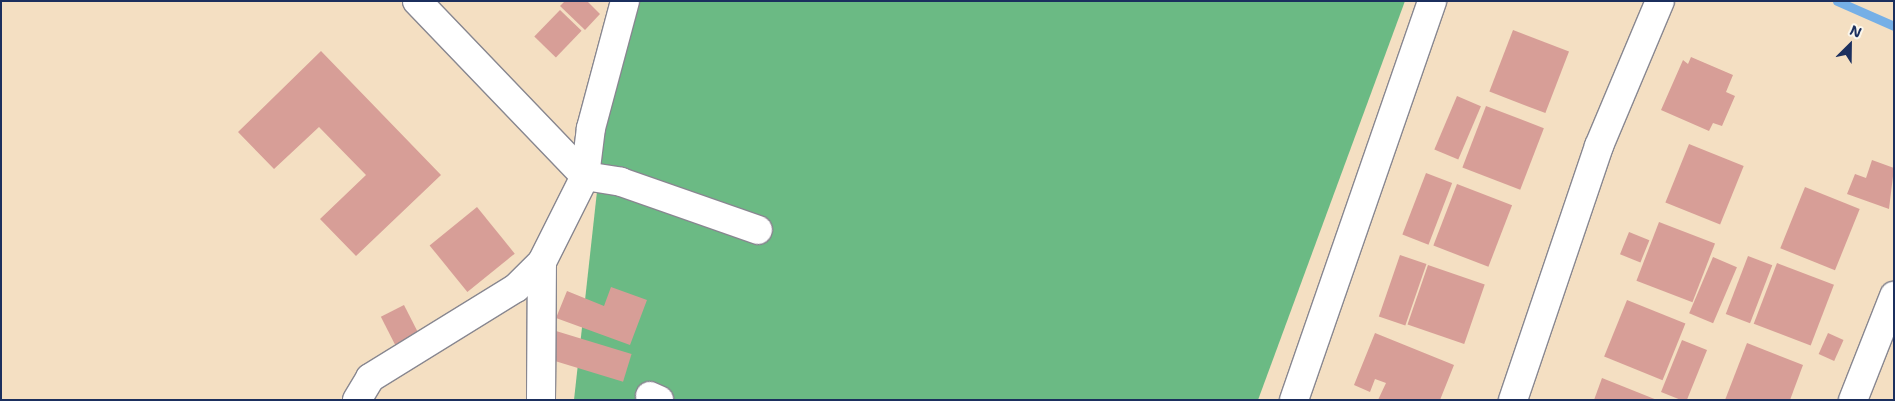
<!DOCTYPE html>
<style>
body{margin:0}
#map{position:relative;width:1895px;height:401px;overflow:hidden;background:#f4dfc2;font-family:"Shantell Sans",sans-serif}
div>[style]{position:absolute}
.forest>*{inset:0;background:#6bba84}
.stream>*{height:9px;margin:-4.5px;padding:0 4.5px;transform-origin:4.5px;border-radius:4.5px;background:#75afe6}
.building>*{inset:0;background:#d79e97;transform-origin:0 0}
.roads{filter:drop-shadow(1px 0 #888790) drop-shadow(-1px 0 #888790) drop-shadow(0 1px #888790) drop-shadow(0 -1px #888790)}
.minor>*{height:28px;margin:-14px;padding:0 14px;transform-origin:14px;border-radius:14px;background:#fff}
span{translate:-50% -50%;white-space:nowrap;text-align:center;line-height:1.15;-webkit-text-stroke:5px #fbf7ec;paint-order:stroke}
.frame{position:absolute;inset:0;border:2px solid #1b2f5e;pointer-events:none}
.north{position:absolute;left:1825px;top:20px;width:50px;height:50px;-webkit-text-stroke:4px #fbf7ec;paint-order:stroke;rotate:23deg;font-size:14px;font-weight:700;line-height:20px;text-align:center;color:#1b2f5e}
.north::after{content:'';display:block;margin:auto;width:18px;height:22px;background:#1b2f5e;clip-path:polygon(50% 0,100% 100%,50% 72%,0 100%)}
</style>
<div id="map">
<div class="forest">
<div style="clip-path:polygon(618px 1px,1405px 1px,1258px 400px,574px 400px)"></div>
</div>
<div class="stream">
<div style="left:1837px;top:1px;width:62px;rotate:23.7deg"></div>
</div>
<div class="building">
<div style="clip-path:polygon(565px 1px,587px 1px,600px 14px,585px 30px,560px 6px)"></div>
<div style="left:560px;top:10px;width:30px;height:37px;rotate:44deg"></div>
<div style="left:1513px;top:30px;width:60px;height:66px;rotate:21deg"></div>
<div style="clip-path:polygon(321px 51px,441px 175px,356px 256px,320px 219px,366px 175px,319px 127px,274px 169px,238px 132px)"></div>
<div style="clip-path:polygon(1691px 57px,1733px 75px,1726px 92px,1735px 96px,1722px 126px,1713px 123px,1709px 131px,1661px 110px,1683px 60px,1688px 64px)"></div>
<div style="left:1457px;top:96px;width:26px;height:58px;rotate:23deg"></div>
<div style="left:1486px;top:106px;width:62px;height:66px;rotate:21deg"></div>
<div style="left:1689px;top:144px;width:59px;height:63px;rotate:22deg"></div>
<div style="clip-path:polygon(1872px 160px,1894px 168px,1889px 209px,1847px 194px,1855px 174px,1866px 178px)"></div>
<div style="left:1426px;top:173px;width:28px;height:66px;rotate:21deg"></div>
<div style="left:1457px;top:184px;width:59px;height:66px;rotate:21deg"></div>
<div style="left:1805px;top:187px;width:59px;height:66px;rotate:22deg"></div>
<div style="left:477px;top:207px;width:60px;height:61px;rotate:51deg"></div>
<div style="left:1659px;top:222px;width:60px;height:63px;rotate:21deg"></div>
<div style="left:1629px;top:232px;width:22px;height:24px;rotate:22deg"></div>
<div style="left:1400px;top:255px;width:28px;height:65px;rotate:19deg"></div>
<div style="left:1748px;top:256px;width:26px;height:62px;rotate:21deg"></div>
<div style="left:1713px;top:257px;width:26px;height:61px;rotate:23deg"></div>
<div style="left:1777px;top:263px;width:61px;height:65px;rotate:21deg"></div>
<div style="left:1428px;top:265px;width:60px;height:63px;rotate:19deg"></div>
<div style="clip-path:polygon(611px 287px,647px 300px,630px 345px,556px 318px,567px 291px,604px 306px)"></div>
<div style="left:1627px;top:300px;width:63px;height:61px;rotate:22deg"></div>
<div style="left:404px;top:305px;width:34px;height:26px;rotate:63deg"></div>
<div style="left:556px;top:331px;width:79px;height:29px;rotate:17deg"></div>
<div style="clip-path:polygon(1375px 333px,1454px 365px,1440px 400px,1378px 400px,1386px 383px,1375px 379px,1370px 392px,1354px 385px)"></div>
<div style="left:1828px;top:333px;width:17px;height:23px;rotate:24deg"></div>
<div style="left:1682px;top:340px;width:27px;height:56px;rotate:22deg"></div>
<div style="clip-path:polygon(1747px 343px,1803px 365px,1790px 400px,1725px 400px)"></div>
<div style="clip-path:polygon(1602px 378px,1657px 400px,1594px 400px)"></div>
</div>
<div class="roads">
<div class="minor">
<div style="left:417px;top:1px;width:243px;rotate:46.2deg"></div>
<div style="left:585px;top:176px;width:36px;rotate:9deg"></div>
<div style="left:621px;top:182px;width:145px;rotate:19.3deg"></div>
<div style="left:650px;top:396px;width:10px;rotate:24deg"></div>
<div style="left:357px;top:400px;width:26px;rotate:-59deg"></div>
<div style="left:370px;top:378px;width:172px;rotate:-31.7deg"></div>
<div style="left:516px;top:288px;width:37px;rotate:-45deg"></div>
<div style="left:542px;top:262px;width:96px;rotate:-63.4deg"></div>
<div style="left:585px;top:176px;width:48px;rotate:-82.9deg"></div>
<div style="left:591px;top:128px;width:131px;rotate:-75deg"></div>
<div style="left:541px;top:400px;width:138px;rotate:-89.6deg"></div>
<div style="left:1294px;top:400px;width:422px;rotate:-70.9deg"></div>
<div style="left:1513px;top:400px;width:268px;rotate:-71.3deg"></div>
<div style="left:1599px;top:146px;width:157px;rotate:-67.2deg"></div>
<div style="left:1853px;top:400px;width:112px;rotate:-68.5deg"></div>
</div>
</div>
<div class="frame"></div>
<div class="north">N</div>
</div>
